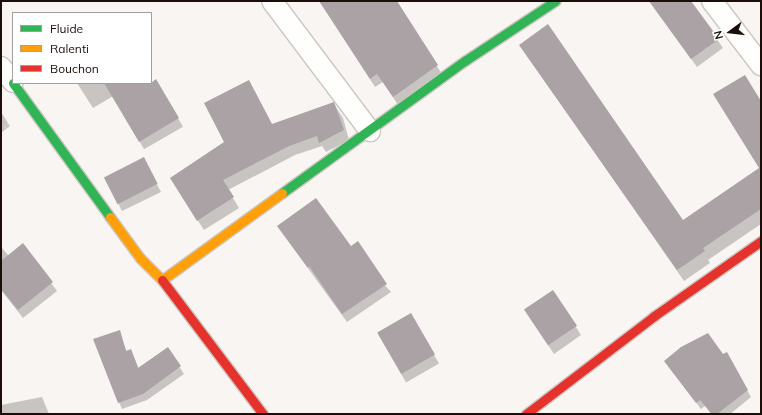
<!DOCTYPE html>
<style>
body{margin:0}
#map{position:relative;width:762px;height:415px;overflow:hidden;background:#f9f5f3;font-family:Mulish,sans-serif}
div>[style]{position:absolute}
.shadow>*{inset:0;background:#0003;transform-origin:0 0}
.building>*{inset:0;background:#aba2a5;transform-origin:0 0}
.path>*{height:2.5px;margin-top:-1.25px;transform-origin:0;background:repeating-linear-gradient(90deg,#d5d4d3 0 1px,transparent 0 4px)}
.roads{filter:drop-shadow(1px 0 #cdc5c0) drop-shadow(-1px 0 #cdc5c0) drop-shadow(0 1px #cdc5c0) drop-shadow(0 -1px #cdc5c0)}
.street>*{height:20px;margin:-10px;padding:0 10px;transform-origin:10px;border-radius:10px;background:#fefefd}
.fast>*{height:9px;margin:-4.5px;padding:0 4.5px;transform-origin:4.5px;border-radius:4.5px;background:#30b455}
.slow>*{height:9px;margin:-4.5px;padding:0 4.5px;transform-origin:4.5px;border-radius:4.5px;background:#ff9f0a}
.jam>*{height:9px;margin:-4.5px;padding:0 4.5px;transform-origin:4.5px;border-radius:4.5px;background:#e5322d}
span{translate:-50% -50%;white-space:nowrap;text-align:center;line-height:1.15;-webkit-text-stroke:4px #fff;paint-order:stroke}
.frame{position:absolute;inset:0;border:2px solid #1b0e08;pointer-events:none}
.legend{position:absolute;left:12px;top:12px;width:140px;height:72px;box-sizing:border-box;background:#fff;border:1px solid #a49f9c;margin:0;padding:5px 7px;list-style:none;font-size:12px;color:#1b0e08}
.legend li{display:flex;align-items:center;gap:8px;height:20px}
.legend b{width:20px;border:1px solid #a49f9c}
.north{position:absolute;left:710px;top:12px;width:40px;height:40px;-webkit-text-stroke:3px #fff;paint-order:stroke;rotate:255deg;font-size:11px;font-weight:700;line-height:16px;text-align:center;color:#1b0e08}
.north::after{content:'';display:block;margin:auto;width:14px;height:18px;background:#1b0e08;clip-path:polygon(50% 0,100% 100%,50% 72%,0 100%)}
</style>
<div id="map">
<div class="shadow">
<div style="clip-path:polygon(320px 1px,395px 1px,442px 74px,398px 105px,383px 82px,375px 87px)"></div>
<div style="clip-path:polygon(649px 1px,690px 1px,723px 48px,697px 67px)"></div>
<div style="clip-path:polygon(520px 45px,683px 221px,760px 169px,761px 103px,761px 224px,708px 260px,710px 263px,684px 281px)"></div>
<div style="left:156px;top:80px;width:54px;height:45px;rotate:60deg"></div>
<div style="clip-path:polygon(249px 81px,272px 125px,334px 104px,343px 118px,349px 140px,326px 152px,322px 146px,295px 155px,228px 190px,239px 208px,204px 230px,177px 188px,226px 143px)"></div>
<div style="clip-path:polygon(77px 83px,122px 83px,125px 89px,93px 108px)"></div>
<div style="clip-path:polygon(1px 112px,10px 126px,1px 133px)"></div>
<div style="clip-path:polygon(148px 167px,161px 192px,122px 211px,105px 178px)"></div>
<div style="clip-path:polygon(278px 227px,351px 247px,391px 292px,347px 322px)"></div>
<div style="clip-path:polygon(23px 245px,57px 291px,23px 318px,1px 290px,1px 247px,9px 256px)"></div>
<div style="clip-path:polygon(553px 291px,581px 335px,554px 354px,530px 318px)"></div>
<div style="left:411px;top:315px;width:56px;height:38px;rotate:60deg"></div>
<div style="clip-path:polygon(119px 332px,127px 352px,131px 350px,139px 369px,167px 348px,184px 374px,147px 400px,122px 409px,119px 402px)"></div>
<div style="clip-path:polygon(726px 354px,751px 397px,730px 414px,711px 414px,705px 406px,701px 409px,665px 362px)"></div>
<div style="clip-path:polygon(42px 397px,49px 414px,1px 414px,1px 405px)"></div>
</div>
<div class="building">
<div style="clip-path:polygon(319px 1px,397px 1px,438px 65px,393px 97px,377px 74px,370px 79px)"></div>
<div style="clip-path:polygon(649px 1px,691px 1px,719px 39px,691px 59px)"></div>
<div style="clip-path:polygon(548px 24px,683px 220px,759px 168px,713px 94px,745px 75px,761px 101px,761px 209px,703px 248px,705px 251px,677px 270px,519px 45px)"></div>
<div style="clip-path:polygon(156px 79px,179px 118px,139px 142px,104px 83px,151px 83px)"></div>
<div style="clip-path:polygon(249px 80px,272px 124px,334px 102px,344px 130px,319px 143px,317px 136px,289px 146px,223px 180px,234px 197px,197px 221px,170px 178px,224px 142px,204px 103px)"></div>
<div style="left:144px;top:157px;width:30px;height:45px;rotate:63deg"></div>
<div style="clip-path:polygon(316px 198px,351px 246px,358px 241px,387px 284px,342px 314px,309px 266px,308px 268px,277px 226px)"></div>
<div style="clip-path:polygon(23px 243px,53px 282px,18px 310px,1px 289px,1px 261px)"></div>
<div style="left:553px;top:290px;width:43px;height:35px;rotate:56deg"></div>
<div style="left:411px;top:313px;width:48px;height:39px;rotate:60deg"></div>
<div style="clip-path:polygon(120px 330px,126px 351px,131px 349px,138px 368px,168px 347px,181px 366px,143px 394px,118px 403px,93px 339px)"></div>
<div style="clip-path:polygon(708px 333px,723px 354px,727px 352px,748px 390px,717px 414px,712px 414px,700px 400px,696px 403px,664px 361px,681px 347px)"></div>
</div>
<div class="path">
<div style="left:1px;top:129px;width:11px;rotate:-38deg"></div>
</div>
<div class="roads">
<div class="street">
<div style="left:272px;top:1px;width:163px;rotate:53deg"></div>
<div style="left:712px;top:1px;width:81px;rotate:52.6deg"></div>
<div style="left:1px;top:67px;width:19px;rotate:51deg"></div>
</div>
<div class="fast">
<div style="left:13px;top:83px;width:165px;rotate:54.1deg"></div>
<div style="left:282px;top:193px;width:227px;rotate:-35.9deg"></div>
<div style="left:466px;top:60px;width:107px;rotate:-33.5deg"></div>
</div>
<div class="slow">
<div style="left:110px;top:217px;width:51px;rotate:53.8deg"></div>
<div style="left:140px;top:258px;width:31px;rotate:45deg"></div>
<div style="left:162px;top:280px;width:148px;rotate:-35.9deg"></div>
</div>
<div class="jam">
<div style="left:162px;top:280px;width:168px;rotate:53deg"></div>
<div style="left:526px;top:414px;width:161px;rotate:-37.4deg"></div>
<div style="left:654px;top:316px;width:131px;rotate:-35deg"></div>
</div>
</div>
<div class="frame"></div>
<ul class="legend">
<li><b style="height:5px;background:#30b455"></b>Fluide</li>
<li><b style="height:5px;background:#ff9f0a"></b>Ralenti</li>
<li><b style="height:5px;background:#e5322d"></b>Bouchon</li>
</ul>
<div class="north">N</div>
</div>
